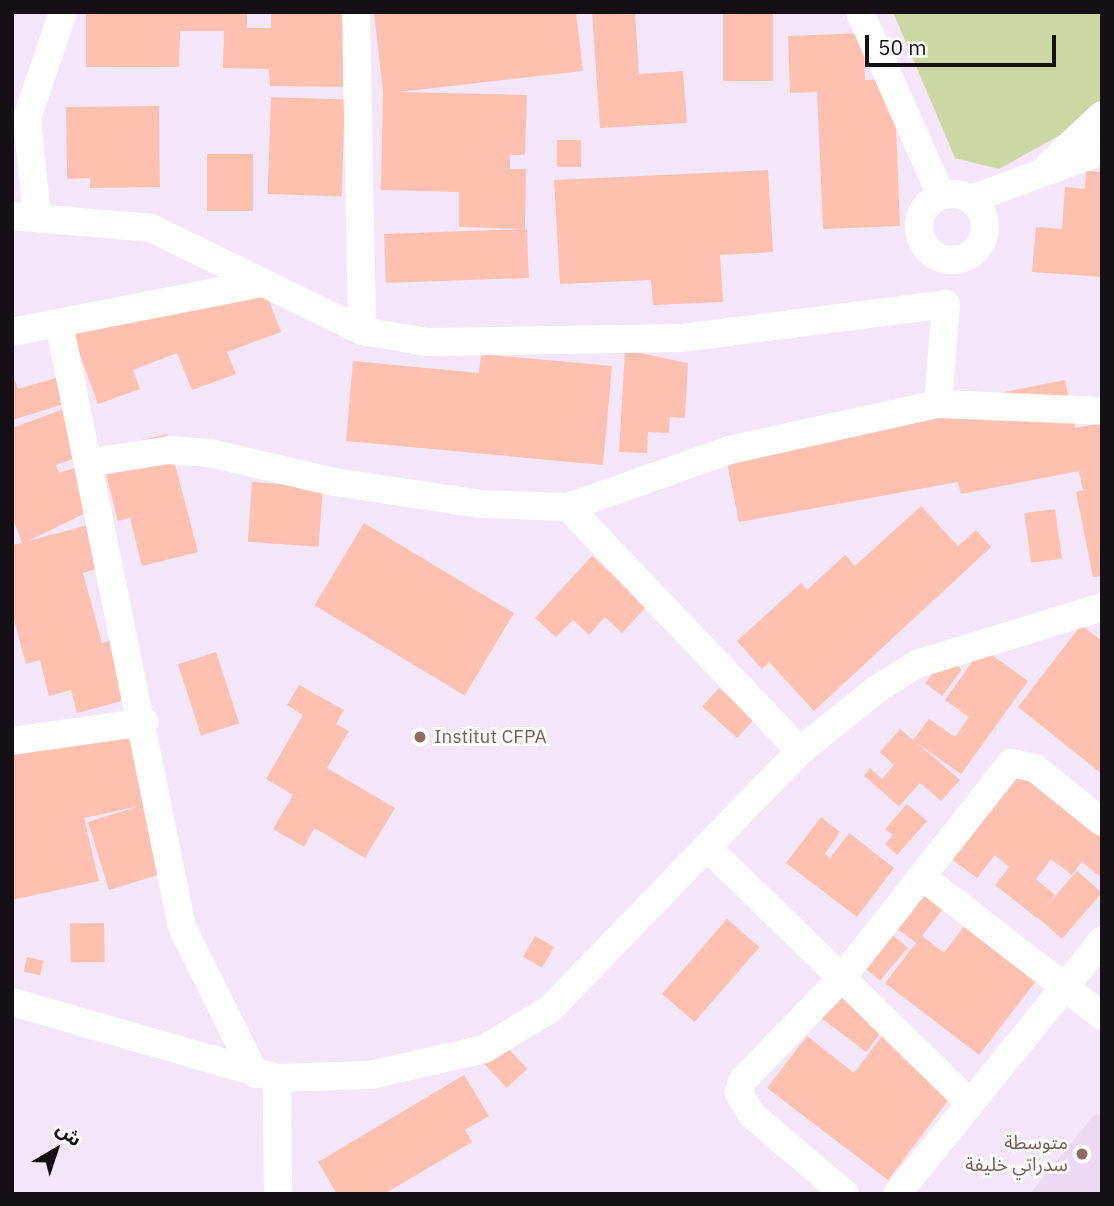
<!DOCTYPE html>
<meta charset="utf-8">
<style>
body{margin:0}
#map{position:relative;width:1114px;height:1206px;overflow:hidden;background:#f3e6f8;font-family:"IBM Plex Sans","Noto Sans Arabic",sans-serif}
div>[style]{position:absolute}
.built>*{inset:0;background:#ebdaf2}
.green>*{inset:0;background:#cdd7a3}
.building>*{inset:0;background:#fec1b0;transform-origin:0 0}
.street>*{height:28px;margin:-14px;padding:0 14px;transform-origin:14px;border-radius:14px;background:#fff}
.street>.ring{margin:-14px;padding:0;box-sizing:content-box;background:none;border:28px solid #fff;border-radius:50%}
.dots>*{width:19px;height:19px;translate:-50% -50%;box-sizing:border-box;border:4px solid #fff;border-radius:50%}
span{translate:-50% -50%;white-space:nowrap;text-align:center;line-height:1.15;-webkit-text-stroke:6px #fff;paint-order:stroke}
.education-label{font-size:19px;color:#785e54}
.left{translate:0 -50%;text-align:left}
.right{translate:-100% -50%;text-align:right}
.frame{position:absolute;inset:0;border:14px solid #141016;pointer-events:none}
.north{position:absolute;left:21px;top:1115px;width:70px;height:70px;-webkit-text-stroke:5px #fff;paint-order:stroke;rotate:39deg;font-size:19px;font-weight:700;line-height:28px;text-align:center;color:#141016}
.north::after{content:'';display:block;margin:auto;width:24px;height:32px;background:#141016;clip-path:polygon(50% 0,100% 100%,50% 72%,0 100%)}
.scale{position:absolute;left:865px;top:35px;width:191px;height:32px;box-sizing:border-box;border:4px solid #141016;border-top:0;padding-left:9px;font-size:21px;line-height:24px;white-space:nowrap;color:#141016;-webkit-text-stroke:5px #fff;paint-order:stroke}
</style>
<div id="map">
<div class="built">
<div style="clip-path:polygon(1102px 1114px,1102px 1194px,1030px 1194px,1094px 1115px)"></div>
</div>
<div class="green">
<div style="clip-path:polygon(893px 12px,1102px 12px,1102px 103px,1060px 135px,999px 169px,955px 158px)"></div>
</div>
<div class="building">
<div style="clip-path:polygon(86px 12px,247px 12px,247px 28px,271px 28px,271px 12px,343px 12px,343px 87px,270px 86px,269px 69px,223px 68px,224px 31px,180px 31px,179px 67px,86px 67px)"></div>
<div style="clip-path:polygon(374px 12px,576px 12px,583px 71px,399px 92px,527px 95px,525px 155px,510px 155px,510px 169px,526px 169px,525px 229px,459px 227px,459px 192px,381px 190px,383px 92px)"></div>
<div style="clip-path:polygon(592px 12px,635px 12px,639px 74px,683px 71px,687px 123px,600px 128px)"></div>
<div style="left:723px;top:12px;width:50px;height:69px"></div>
<div style="clip-path:polygon(863px 33px,865px 80px,894px 79px,900px 226px,823px 229px,817px 92px,790px 93px,788px 36px)"></div>
<div style="left:271px;top:97px;width:74px;height:97px;rotate:2deg"></div>
<div style="clip-path:polygon(159px 106px,160px 187px,90px 188px,90px 178px,67px 179px,66px 107px)"></div>
<div style="left:557px;top:140px;width:24px;height:27px"></div>
<div style="left:207px;top:154px;width:46px;height:57px"></div>
<div style="clip-path:polygon(768px 170px,773px 252px,720px 255px,723px 302px,653px 305px,651px 280px,560px 284px,554px 180px)"></div>
<div style="clip-path:polygon(1086px 171px,1102px 172px,1102px 277px,1032px 272px,1036px 227px,1062px 229px,1065px 187px,1085px 189px)"></div>
<div style="left:527px;top:229px;width:49px;height:143px;rotate:88deg"></div>
<div style="clip-path:polygon(264px 287px,281px 332px,227px 352px,236px 374px,192px 390px,177px 353px,133px 370px,140px 389px,98px 404px,71px 331px)"></div>
<div style="clip-path:polygon(625px 350px,688px 363px,685px 418px,670px 417px,669px 433px,648px 432px,647px 453px,619px 452px)"></div>
<div style="clip-path:polygon(481px 354px,612px 366px,603px 465px,346px 441px,353px 361px,479px 373px)"></div>
<div style="clip-path:polygon(13px 374px,18px 389px,56px 378px,64px 404px,12px 420px)"></div>
<div style="clip-path:polygon(1065px 380px,1075px 428px,1102px 423px,1102px 576px,1093px 577px,1076px 492px,1083px 490px,1079px 471px,961px 494px,958px 482px,739px 522px,724px 447px)"></div>
<div style="clip-path:polygon(72px 406px,89px 453px,56px 465px,59px 473px,80px 466px,96px 508px,28px 541px,88px 525px,100px 568px,83px 573px,102px 643px,116px 639px,137px 697px,77px 713px,71px 690px,49px 696px,40px 660px,26px 664px,12px 612px,12px 545px,22px 543px,12px 516px,12px 428px)"></div>
<div style="clip-path:polygon(167px 434px,198px 552px,142px 566px,130px 518px,118px 521px,100px 450px)"></div>
<div style="left:252px;top:482px;width:71px;height:60px;rotate:4deg"></div>
<div style="clip-path:polygon(921px 506px,958px 546px,976px 530px,991px 547px,814px 711px,769px 662px,762px 669px,737px 641px,801px 583px,807px 590px,845px 555px,855px 566px)"></div>
<div style="left:1055px;top:509px;width:50px;height:31px;rotate:82deg"></div>
<div style="left:364px;top:523px;width:175px;height:96px;rotate:31deg"></div>
<div style="clip-path:polygon(592px 556px,647px 606px,622px 633px,605px 617px,589px 635px,573px 620px,556px 637px,535px 618px)"></div>
<div style="clip-path:polygon(1081px 625px,1102px 641px,1102px 774px,1018px 707px)"></div>
<div style="clip-path:polygon(982px 648px,1028px 681px,961px 774px,917px 743px,960px 780px,941px 801px,920px 783px,899px 806px,864px 776px,870px 768px,882px 779px,894px 765px,880px 752px,900px 729px,913px 740px,929px 719px,955px 737px,969px 717px,945px 700px)"></div>
<div style="left:216px;top:652px;width:75px;height:40px;rotate:72deg"></div>
<div style="left:945px;top:657px;width:21px;height:33px;rotate:37deg"></div>
<div style="clip-path:polygon(299px 685px,344px 710px,336px 724px,349px 731px,327px 768px,395px 808px,365px 858px,314px 828px,304px 847px,273px 829px,293px 795px,266px 779px,303px 715px,287px 705px)"></div>
<div style="left:719px;top:688px;width:47px;height:25px;rotate:42deg"></div>
<div style="clip-path:polygon(128px 711px,167px 872px,109px 890px,88px 822px,139px 806px,84px 818px,99px 881px,12px 900px,12px 737px)"></div>
<div style="clip-path:polygon(1020px 754px,1102px 822px,1102px 878px,1082px 862px,1072px 875px,1051px 859px,1036px 879px,1055px 895px,1037px 918px,995px 885px,1009px 867px,995px 855px,977px 878px,942px 852px)"></div>
<div style="clip-path:polygon(907px 804px,927px 821px,897px 855px,885px 844px,893px 835px,885px 829px)"></div>
<div style="clip-path:polygon(821px 817px,840px 832px,825px 854px,830px 858px,849px 833px,894px 868px,857px 917px,786px 863px)"></div>
<div style="left:1077px;top:871px;width:33px;height:61px;rotate:41deg"></div>
<div style="clip-path:polygon(931px 872px,956px 892px,922px 936px,944px 953px,979px 906px,1049px 964px,979px 1055px,885px 983px,916px 943px,891px 924px)"></div>
<div style="left:727px;top:919px;width:43px;height:99px;rotate:41deg"></div>
<div style="left:104px;top:923px;width:39px;height:34px;rotate:89deg"></div>
<div style="left:890px;top:933px;width:23px;height:43px;rotate:40deg"></div>
<div style="left:535px;top:936px;width:22px;height:24px;rotate:30deg"></div>
<div style="left:27px;top:957px;width:17px;height:15px;rotate:13deg"></div>
<div style="clip-path:polygon(839px 993px,882px 1031px,866px 1052px,820px 1017px)"></div>
<div style="clip-path:polygon(886px 1031px,959px 1086px,888px 1180px,767px 1088px,807px 1036px,854px 1073px)"></div>
<div style="left:504px;top:1044px;width:34px;height:28px;rotate:47deg"></div>
<div style="clip-path:polygon(464px 1075px,489px 1116px,465px 1130px,472px 1142px,384px 1194px,337px 1194px,318px 1162px)"></div>
</div>
<div class="street">
<div style="left:356px;top:12px;width:319px;rotate:88.9deg"></div>
<div style="left:860px;top:12px;width:200px;rotate:66.1deg"></div>
<div style="left:1050px;top:164px;width:71px;rotate:-43.3deg"></div>
<div class="ring" style="left:919px;top:194px;width:38px;height:38px"></div>
<div style="left:971px;top:199px;width:140px;rotate:-20.1deg"></div>
<div style="left:12px;top:216px;width:140px;rotate:4.9deg"></div>
<div style="left:151px;top:228px;width:235px;rotate:26deg"></div>
<div style="left:362px;top:331px;width:66px;rotate:9.6deg"></div>
<div style="left:427px;top:342px;width:255px;rotate:-0.9deg"></div>
<div style="left:682px;top:338px;width:266px;rotate:-7.3deg"></div>
<div style="left:946px;top:304px;width:100px;rotate:94.6deg"></div>
<div style="left:37px;top:218px;width:100px;rotate:-95.7deg"></div>
<div style="left:27px;top:118px;width:112px;rotate:-71.2deg"></div>
<div style="left:59px;top:323px;width:616px;rotate:78.49deg"></div>
<div style="left:182px;top:927px;width:164px;rotate:63.6deg"></div>
<div style="left:12px;top:332px;width:254px;rotate:-11.1deg"></div>
<div style="left:87px;top:463px;width:83px;rotate:-9deg"></div>
<div style="left:169px;top:450px;width:40px;rotate:4.3deg"></div>
<div style="left:209px;top:453px;width:129px;rotate:13deg"></div>
<div style="left:335px;top:482px;width:148px;rotate:8.6deg"></div>
<div style="left:481px;top:504px;width:87px;rotate:2deg"></div>
<div style="left:568px;top:507px;width:337px;rotate:46.4deg"></div>
<div style="left:568px;top:507px;width:172px;rotate:-19.4deg"></div>
<div style="left:730px;top:450px;width:213px;rotate:-12.5deg"></div>
<div style="left:938px;top:404px;width:164px;rotate:2.4deg"></div>
<div style="left:12px;top:741px;width:134px;rotate:-8.1deg"></div>
<div style="left:707px;top:847px;width:366px;rotate:44.2deg"></div>
<div style="left:924px;top:878px;width:225px;rotate:37.8deg"></div>
<div style="left:12px;top:1002px;width:276px;rotate:16deg"></div>
<div style="left:277px;top:1078px;width:93px;rotate:-1.8deg"></div>
<div style="left:370px;top:1075px;width:117px;rotate:-12.8deg"></div>
<div style="left:484px;top:1049px;width:76px;rotate:-31deg"></div>
<div style="left:549px;top:1010px;width:361px;rotate:-45.9deg"></div>
<div style="left:800px;top:751px;width:99px;rotate:-38.8deg"></div>
<div style="left:877px;top:689px;width:47px;rotate:-32deg"></div>
<div style="left:917px;top:664px;width:194px;rotate:-17.1deg"></div>
<div style="left:277px;top:1078px;width:116px;rotate:89.5deg"></div>
<div style="left:845px;top:1194px;width:122px;rotate:-139.7deg"></div>
<div style="left:752px;top:1115px;width:26px;rotate:-121deg"></div>
<div style="left:739px;top:1093px;width:12px;rotate:-76deg"></div>
<div style="left:742px;top:1081px;width:142px;rotate:-45.9deg"></div>
<div style="left:841px;top:979px;width:275px;rotate:-51.8deg"></div>
<div style="left:1011px;top:763px;width:25px;rotate:12deg"></div>
<div style="left:1035px;top:768px;width:86px;rotate:38.9deg"></div>
<div style="left:897px;top:1194px;width:326px;rotate:-51deg"></div>
</div>
<div class="dots">
<div style="left:420px;top:737px;background:#8d6e63"></div>
<div style="left:1082px;top:1154px;background:#8d6e63"></div>
</div>
<div class="education-label">
<span class="left" style="left:434px;top:737px">Institut CFPA</span>
<span class="right" style="left:1068px;top:1154px">متوسطة<br>سدراتي خليفة</span>
</div>
<div class="frame"></div>
<div class="north">ش</div>
<div class="scale">50 m</div>
</div>
